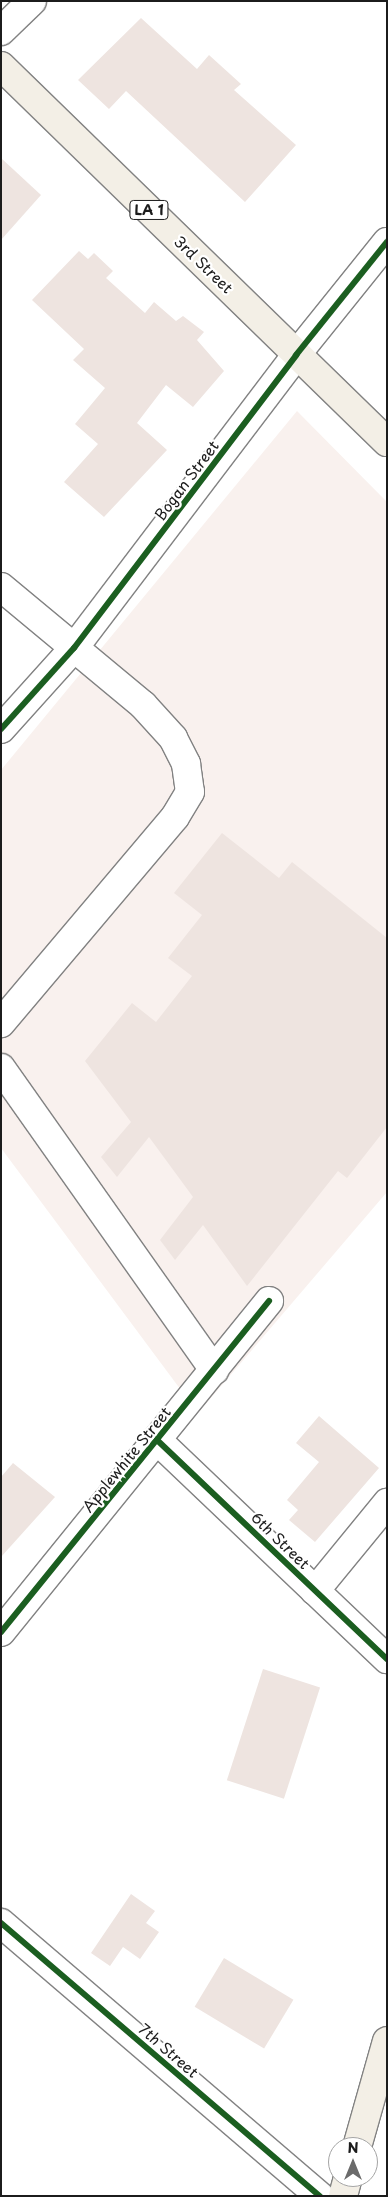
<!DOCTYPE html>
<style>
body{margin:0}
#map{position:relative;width:388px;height:2197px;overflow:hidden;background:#fff;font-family:"Playpen Sans",sans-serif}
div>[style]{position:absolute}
.built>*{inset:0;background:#f9f1ee}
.building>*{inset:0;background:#eee4e0;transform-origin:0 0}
.roads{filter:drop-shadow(1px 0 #828282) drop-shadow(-1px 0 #828282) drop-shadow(0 1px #828282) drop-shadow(0 -1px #828282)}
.minor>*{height:28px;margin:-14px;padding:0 14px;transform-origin:14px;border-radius:14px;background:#fff}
.major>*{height:28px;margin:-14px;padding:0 14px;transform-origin:14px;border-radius:14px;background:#f3efe6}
.cycleway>*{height:6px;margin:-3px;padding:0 3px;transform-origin:3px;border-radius:3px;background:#1b5e20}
span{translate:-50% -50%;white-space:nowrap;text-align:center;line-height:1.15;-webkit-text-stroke:4.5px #fff;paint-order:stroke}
.shield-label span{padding:1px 4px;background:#fff;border:1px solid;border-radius:4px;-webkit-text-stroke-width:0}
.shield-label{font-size:14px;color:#1c1c1c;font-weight:700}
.street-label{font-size:15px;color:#1c1c1c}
.frame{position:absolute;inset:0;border:2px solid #1c1c1c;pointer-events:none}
.north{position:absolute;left:328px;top:2137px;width:50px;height:50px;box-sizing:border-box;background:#fff;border:1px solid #a4a4a4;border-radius:50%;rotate:0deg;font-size:14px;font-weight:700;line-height:20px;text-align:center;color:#1c1c1c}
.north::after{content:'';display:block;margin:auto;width:18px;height:22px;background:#6b6b6b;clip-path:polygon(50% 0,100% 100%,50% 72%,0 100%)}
</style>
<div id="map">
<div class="built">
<div style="clip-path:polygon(297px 411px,387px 502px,387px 1192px,198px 1413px,1px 1148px,1px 770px)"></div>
</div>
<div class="building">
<div style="clip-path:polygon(141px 18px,197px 69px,209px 55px,241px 84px,234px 90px,296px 145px,245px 202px,126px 91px,109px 109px,78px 80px)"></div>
<div style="clip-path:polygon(1px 158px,41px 195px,1px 240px)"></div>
<div style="clip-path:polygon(79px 251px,88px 259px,94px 253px,113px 271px,106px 278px,145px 313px,154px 302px,176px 321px,183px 316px,204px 332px,197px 340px,224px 371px,193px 407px,166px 385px,137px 423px,167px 450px,104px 517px,64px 482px,98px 444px,75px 424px,105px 388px,73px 360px,84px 349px,32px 300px)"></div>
<div style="clip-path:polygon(222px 833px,279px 878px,292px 862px,387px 938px,387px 1127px,347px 1178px,338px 1171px,247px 1286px,203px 1225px,175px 1260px,160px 1240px,193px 1197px,149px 1137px,117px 1177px,101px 1157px,131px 1122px,85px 1061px,132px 1003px,156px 1022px,192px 976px,168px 958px,202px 915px,174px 893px)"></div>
<div style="clip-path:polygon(319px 1416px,379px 1468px,315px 1542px,289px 1520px,298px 1510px,287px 1500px,319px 1462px,296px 1443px)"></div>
<div style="clip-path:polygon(13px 1463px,55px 1497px,1px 1557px,1px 1477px)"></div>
<div style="left:263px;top:1669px;width:60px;height:117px;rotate:18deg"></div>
<div style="clip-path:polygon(131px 1894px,155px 1911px,146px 1923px,159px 1932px,140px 1959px,123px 1947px,110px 1966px,91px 1953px)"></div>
<div style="left:224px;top:1958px;width:81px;height:57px;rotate:31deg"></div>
</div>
<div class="roads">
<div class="minor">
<div style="left:1px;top:31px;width:43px;rotate:-44.1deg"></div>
<div style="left:1px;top:587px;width:185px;rotate:39.7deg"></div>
<div style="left:143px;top:705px;width:45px;rotate:47.7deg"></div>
<div style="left:173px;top:738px;width:29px;rotate:63deg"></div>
<div style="left:186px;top:764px;width:28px;rotate:82deg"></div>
<div style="left:190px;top:792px;width:29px;rotate:121deg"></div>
<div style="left:175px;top:817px;width:270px;rotate:130.2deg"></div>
<div style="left:1px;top:729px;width:109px;rotate:-48deg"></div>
<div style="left:74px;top:648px;width:368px;rotate:-52.8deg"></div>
<div style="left:296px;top:355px;width:145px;rotate:-51.2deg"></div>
<div style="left:1px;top:1068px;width:370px;rotate:54.8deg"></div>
<div style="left:157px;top:1440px;width:318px;rotate:43.6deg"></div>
<div style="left:315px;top:1591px;width:114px;rotate:-50.7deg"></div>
<div style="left:1px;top:1632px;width:426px;rotate:-51deg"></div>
<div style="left:1px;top:1923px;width:420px;rotate:40.6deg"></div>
</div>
<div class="major">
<div style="left:1px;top:66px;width:539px;rotate:44.25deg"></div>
<div style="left:357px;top:2147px;width:110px;rotate:-74.2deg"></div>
<div style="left:343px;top:2196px;width:20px;rotate:-75deg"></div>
</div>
</div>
<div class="cycleway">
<div style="left:1px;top:729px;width:109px;rotate:-48deg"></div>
<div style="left:74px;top:648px;width:368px;rotate:-52.8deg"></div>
<div style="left:296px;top:355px;width:145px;rotate:-51.2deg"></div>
<div style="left:157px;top:1440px;width:318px;rotate:43.6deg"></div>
<div style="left:1px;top:1632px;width:426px;rotate:-51deg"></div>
<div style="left:1px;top:1923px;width:420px;rotate:40.6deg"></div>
</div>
<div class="shield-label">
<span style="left:149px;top:210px">LA 1</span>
</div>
<div class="street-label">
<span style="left:204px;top:264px;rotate:44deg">3rd Street</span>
<span style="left:186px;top:480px;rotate:-53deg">Bogan Street</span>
<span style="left:126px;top:1459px;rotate:-51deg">Applewhite Street</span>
<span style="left:281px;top:1540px;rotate:44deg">6th Street</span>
<span style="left:169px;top:2050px;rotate:41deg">7th Street</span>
</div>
<div class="frame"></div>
<div class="north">N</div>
</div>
